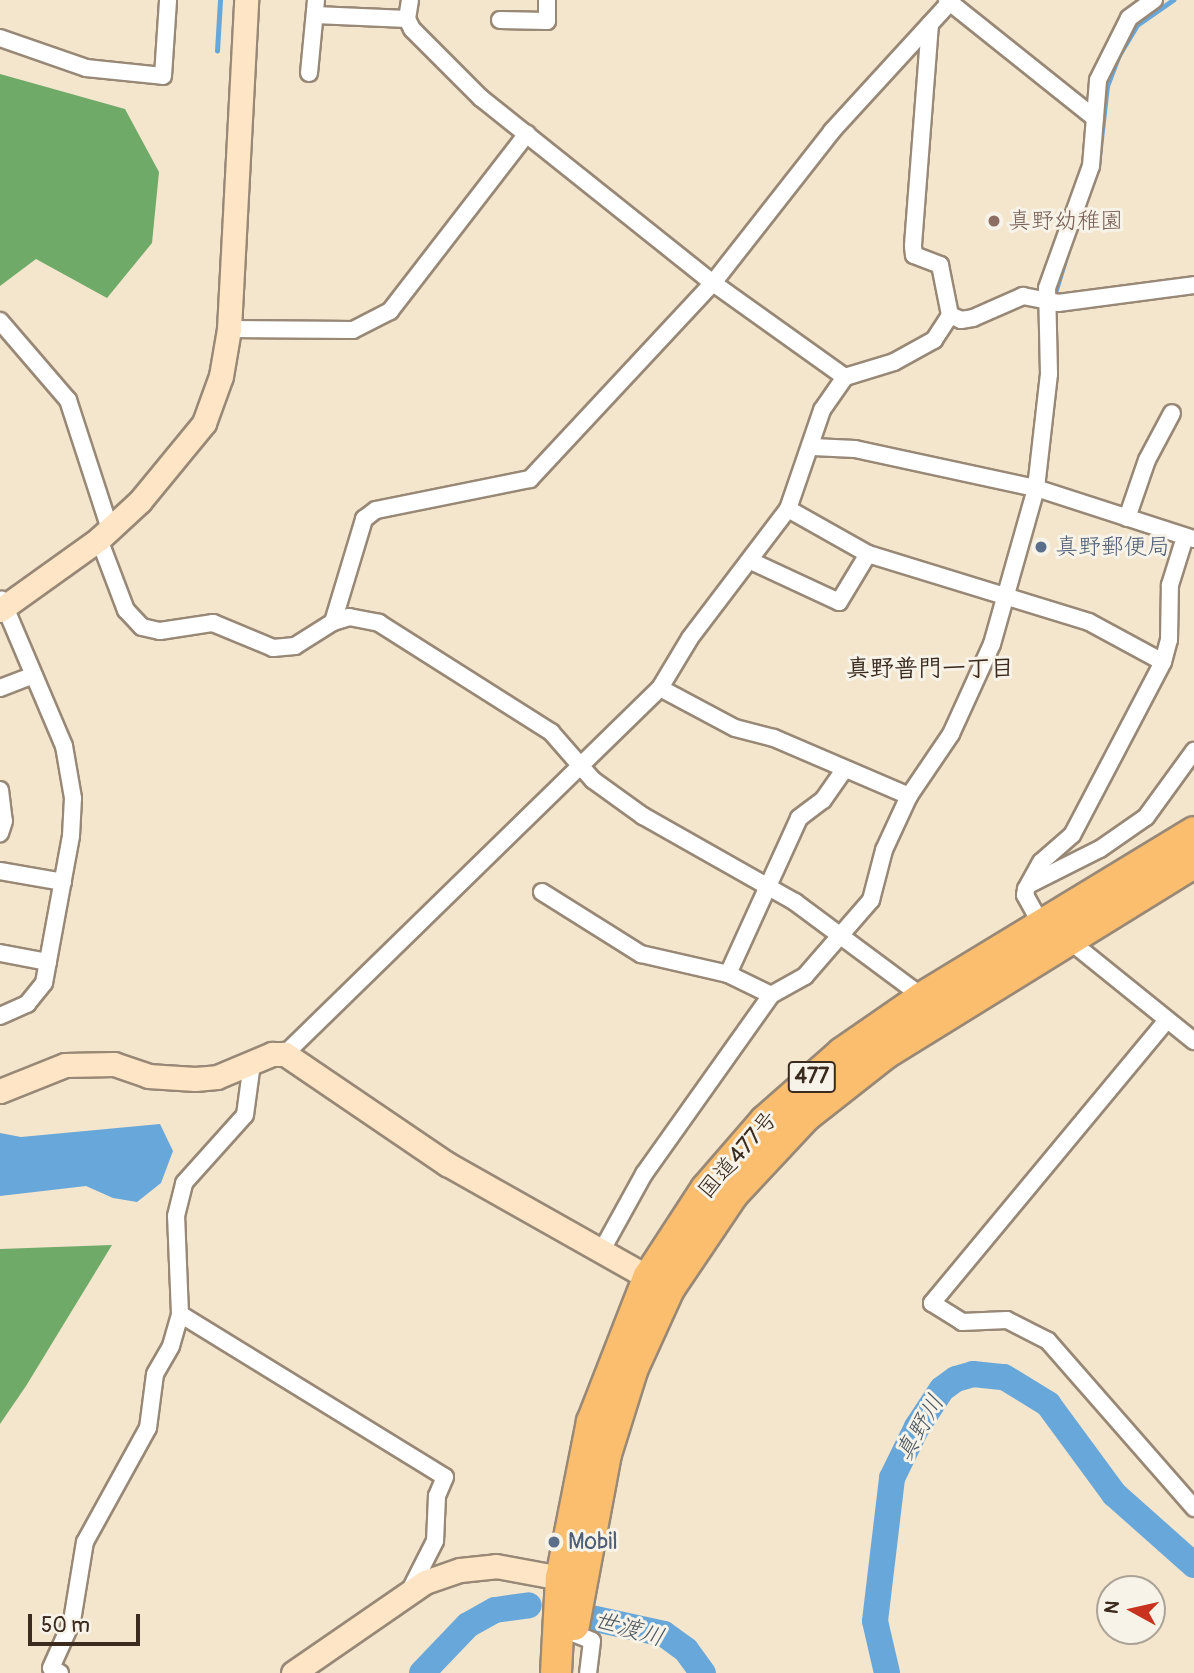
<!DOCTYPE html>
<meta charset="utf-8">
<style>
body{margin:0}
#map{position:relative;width:1194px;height:1673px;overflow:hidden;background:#f4e5cd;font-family:Pangolin,"Klee One",sans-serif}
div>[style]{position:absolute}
.forest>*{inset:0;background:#6faa69}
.water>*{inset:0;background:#68a7da}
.stream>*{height:4.5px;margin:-2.25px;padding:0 2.25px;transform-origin:2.25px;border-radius:2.25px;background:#68a7da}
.river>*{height:26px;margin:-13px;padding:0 13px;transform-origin:13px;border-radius:13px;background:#68a7da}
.roads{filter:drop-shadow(2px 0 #988876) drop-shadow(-2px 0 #988876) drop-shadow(0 2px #988876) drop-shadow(0 -2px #988876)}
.street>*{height:16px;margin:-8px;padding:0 8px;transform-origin:8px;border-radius:8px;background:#fff}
.secondary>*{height:23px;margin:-11.5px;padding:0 11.5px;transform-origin:11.5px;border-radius:11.5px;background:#fde5c5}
.highway>*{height:30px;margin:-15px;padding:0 15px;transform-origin:15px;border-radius:15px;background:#fbbd6e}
.dots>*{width:19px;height:19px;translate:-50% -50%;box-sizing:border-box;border:4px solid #f7f3e8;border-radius:50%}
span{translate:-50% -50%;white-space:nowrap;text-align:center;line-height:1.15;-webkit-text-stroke:6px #f7f3e8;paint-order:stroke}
.shield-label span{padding:2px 5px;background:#f7f3e8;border:2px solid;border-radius:5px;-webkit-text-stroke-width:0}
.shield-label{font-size:21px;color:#3b2a1e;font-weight:700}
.education-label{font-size:23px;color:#785e54}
.left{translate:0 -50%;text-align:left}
.service-label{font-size:23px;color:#4e5e75}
.street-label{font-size:23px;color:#3b2a1e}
.neighbourhood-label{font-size:24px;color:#3b2a1e;font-weight:700}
.water-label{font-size:24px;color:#4b5660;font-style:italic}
.north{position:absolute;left:1096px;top:1575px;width:70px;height:70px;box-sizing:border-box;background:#f7f3e8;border:2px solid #aca397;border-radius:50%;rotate:278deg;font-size:19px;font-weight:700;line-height:28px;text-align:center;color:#3b2a1e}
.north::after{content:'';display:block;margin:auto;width:24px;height:32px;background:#c8321e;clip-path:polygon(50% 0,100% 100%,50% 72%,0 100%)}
.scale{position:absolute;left:28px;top:1614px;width:112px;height:32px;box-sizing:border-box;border:4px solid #3b2a1e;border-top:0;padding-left:9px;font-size:21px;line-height:24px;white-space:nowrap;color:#3b2a1e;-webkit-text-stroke:5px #f7f3e8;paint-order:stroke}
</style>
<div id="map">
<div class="forest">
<div style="clip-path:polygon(0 74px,125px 109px,159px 172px,152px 243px,107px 298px,36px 259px,0 286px)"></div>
<div style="clip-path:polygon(112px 1245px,26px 1386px,0 1424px,0 1249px)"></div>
</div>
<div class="water">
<div style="clip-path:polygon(160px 1124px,173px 1151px,161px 1183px,137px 1202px,113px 1198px,86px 1186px,0 1196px,0 1133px,21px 1137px)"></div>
</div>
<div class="stream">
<div style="left:217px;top:51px;width:51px;rotate:-86.6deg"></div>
<div style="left:1098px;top:166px;width:81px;rotate:-83.6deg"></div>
<div style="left:1107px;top:86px;width:33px;rotate:-69deg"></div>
<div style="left:1119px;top:55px;width:35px;rotate:-59deg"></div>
<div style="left:1137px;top:25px;width:44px;rotate:-34.8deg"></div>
<div style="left:1055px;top:293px;width:38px;rotate:-73deg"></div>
</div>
<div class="river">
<div style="left:582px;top:1616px;width:84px;rotate:12.4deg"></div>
<div style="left:664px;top:1634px;width:27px;rotate:36deg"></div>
<div style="left:686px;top:1650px;width:29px;rotate:54deg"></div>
<div style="left:422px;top:1673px;width:66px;rotate:-46.2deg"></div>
<div style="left:468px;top:1625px;width:31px;rotate:-29deg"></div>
<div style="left:495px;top:1610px;width:34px;rotate:-8deg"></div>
<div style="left:887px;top:1673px;width:53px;rotate:-103deg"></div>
<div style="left:875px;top:1621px;width:144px;rotate:-83.2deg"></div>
<div style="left:892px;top:1478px;width:57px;rotate:-63.9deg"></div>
<div style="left:917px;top:1427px;width:45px;rotate:-56.7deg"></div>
<div style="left:942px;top:1389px;width:17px;rotate:-36deg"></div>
<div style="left:956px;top:1379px;width:18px;rotate:-16deg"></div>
<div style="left:973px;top:1374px;width:31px;rotate:6deg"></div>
<div style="left:1004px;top:1377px;width:52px;rotate:31.5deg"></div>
<div style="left:1048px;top:1404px;width:112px;rotate:53.7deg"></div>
<div style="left:1114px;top:1494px;width:107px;rotate:41.6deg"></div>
</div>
<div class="roads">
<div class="street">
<div style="left:947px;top:0;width:189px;rotate:38.6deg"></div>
<div style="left:315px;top:15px;width:92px;rotate:2.5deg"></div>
<div style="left:407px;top:19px;width:19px;rotate:-81deg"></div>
<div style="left:407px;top:19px;width:11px;rotate:63deg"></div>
<div style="left:412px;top:29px;width:98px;rotate:45deg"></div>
<div style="left:481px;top:98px;width:297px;rotate:38.6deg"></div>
<div style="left:713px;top:283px;width:162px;rotate:35.5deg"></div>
<div style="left:500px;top:20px;width:47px;rotate:1.2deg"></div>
<div style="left:547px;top:21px;width:21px;rotate:-90deg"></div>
<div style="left:930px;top:24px;width:223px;rotate:94.4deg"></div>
<div style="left:913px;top:246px;width:9px;rotate:84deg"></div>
<div style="left:914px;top:255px;width:28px;rotate:21deg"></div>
<div style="left:940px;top:265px;width:51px;rotate:78.7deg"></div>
<div style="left:950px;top:315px;width:12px;rotate:24deg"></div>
<div style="left:961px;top:320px;width:12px;rotate:-9deg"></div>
<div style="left:973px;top:318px;width:55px;rotate:-23.7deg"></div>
<div style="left:1023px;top:296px;width:36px;rotate:11deg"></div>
<div style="left:1058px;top:303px;width:137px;rotate:-7.5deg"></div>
<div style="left:0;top:38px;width:91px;rotate:19.2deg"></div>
<div style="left:86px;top:68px;width:77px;rotate:5.9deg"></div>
<div style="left:163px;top:76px;width:76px;rotate:-86.2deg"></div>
<div style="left:309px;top:73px;width:73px;rotate:-84.5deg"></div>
<div style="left:0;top:321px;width:104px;rotate:49.3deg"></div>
<div style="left:68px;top:400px;width:136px;rotate:72deg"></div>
<div style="left:229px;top:329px;width:124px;rotate:0.5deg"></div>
<div style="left:353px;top:330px;width:42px;rotate:-27.2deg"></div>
<div style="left:390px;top:311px;width:224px;rotate:-52.3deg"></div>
<div style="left:813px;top:447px;width:42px;rotate:2.7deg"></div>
<div style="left:855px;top:449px;width:185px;rotate:12.2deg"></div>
<div style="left:1036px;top:488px;width:166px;rotate:17.9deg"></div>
<div style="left:788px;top:509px;width:92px;rotate:29.4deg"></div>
<div style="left:868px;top:554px;width:231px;rotate:17.1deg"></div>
<div style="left:1089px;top:622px;width:84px;rotate:28.4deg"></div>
<div style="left:1163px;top:662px;width:195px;rotate:117.7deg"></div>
<div style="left:1072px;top:835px;width:41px;rotate:138.9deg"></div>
<div style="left:1041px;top:862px;width:31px;rotate:119deg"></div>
<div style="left:1026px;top:889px;width:6px;rotate:99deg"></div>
<div style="left:1025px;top:895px;width:39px;rotate:61deg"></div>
<div style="left:1127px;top:518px;width:61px;rotate:-71deg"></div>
<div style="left:1147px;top:460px;width:53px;rotate:-62deg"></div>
<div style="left:99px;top:539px;width:76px;rotate:69.2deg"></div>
<div style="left:126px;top:610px;width:23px;rotate:47deg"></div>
<div style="left:142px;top:627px;width:18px;rotate:13deg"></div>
<div style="left:160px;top:631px;width:54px;rotate:-8.6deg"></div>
<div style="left:213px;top:623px;width:65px;rotate:22.6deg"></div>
<div style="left:273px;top:648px;width:22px;rotate:-5deg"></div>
<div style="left:295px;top:646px;width:45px;rotate:-32.3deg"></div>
<div style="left:333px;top:622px;width:17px;rotate:-17deg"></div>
<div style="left:349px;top:617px;width:31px;rotate:11deg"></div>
<div style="left:379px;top:623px;width:204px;rotate:32.4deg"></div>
<div style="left:551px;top:732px;width:64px;rotate:48.8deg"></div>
<div style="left:593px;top:780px;width:62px;rotate:35.8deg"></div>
<div style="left:643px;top:816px;width:175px;rotate:29.5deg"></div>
<div style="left:795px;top:902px;width:159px;rotate:36.6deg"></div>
<div style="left:753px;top:562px;width:95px;rotate:24.9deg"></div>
<div style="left:839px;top:602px;width:56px;rotate:-58.9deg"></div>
<div style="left:333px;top:622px;width:108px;rotate:-73.2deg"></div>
<div style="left:364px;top:519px;width:15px;rotate:-37deg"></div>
<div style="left:376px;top:510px;width:157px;rotate:-11.4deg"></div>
<div style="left:530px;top:479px;width:268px;rotate:-47deg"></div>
<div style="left:713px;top:283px;width:193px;rotate:-51.9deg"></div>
<div style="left:832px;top:131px;width:178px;rotate:-47.5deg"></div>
<div style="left:1163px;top:662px;width:23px;rotate:-75deg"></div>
<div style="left:1169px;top:640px;width:55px;rotate:-89deg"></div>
<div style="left:1170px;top:585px;width:50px;rotate:-72.6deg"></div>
<div style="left:0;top:688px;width:36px;rotate:-21deg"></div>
<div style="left:660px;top:688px;width:85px;rotate:28.1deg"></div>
<div style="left:735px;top:728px;width:40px;rotate:14.4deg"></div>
<div style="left:774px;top:738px;width:147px;rotate:23.2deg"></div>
<div style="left:0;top:790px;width:31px;rotate:83deg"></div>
<div style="left:4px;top:821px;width:13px;rotate:108deg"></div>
<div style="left:0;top:871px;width:64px;rotate:9.9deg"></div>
<div style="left:1032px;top:883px;width:76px;rotate:-26.6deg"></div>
<div style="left:1100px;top:849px;width:56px;rotate:-34.8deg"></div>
<div style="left:1146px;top:817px;width:82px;rotate:-54deg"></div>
<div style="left:542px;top:892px;width:117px;rotate:32.1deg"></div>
<div style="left:641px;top:954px;width:89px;rotate:12.9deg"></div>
<div style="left:728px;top:974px;width:48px;rotate:26deg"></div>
<div style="left:1065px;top:937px;width:166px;rotate:38.9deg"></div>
<div style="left:0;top:953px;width:49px;rotate:10.6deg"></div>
<div style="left:728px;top:974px;width:171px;rotate:-65.5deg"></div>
<div style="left:799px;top:818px;width:30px;rotate:-37deg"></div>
<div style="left:823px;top:800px;width:37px;rotate:-55deg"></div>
<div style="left:0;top:1016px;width:30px;rotate:-24deg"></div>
<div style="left:27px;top:1004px;width:27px;rotate:-51deg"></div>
<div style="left:44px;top:983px;width:149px;rotate:-79.6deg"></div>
<div style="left:71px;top:836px;width:38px;rotate:-87deg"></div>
<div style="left:73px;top:798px;width:53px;rotate:-99.8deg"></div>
<div style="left:64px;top:746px;width:159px;rotate:-113deg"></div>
<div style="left:1167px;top:1020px;width:368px;rotate:129.7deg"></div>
<div style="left:932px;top:1303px;width:36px;rotate:32deg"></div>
<div style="left:962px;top:1322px;width:45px;rotate:-2.5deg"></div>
<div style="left:1007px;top:1320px;width:46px;rotate:27.1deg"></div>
<div style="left:1048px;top:1341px;width:222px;rotate:48.8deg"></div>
<div style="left:285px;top:1054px;width:524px;rotate:-44.3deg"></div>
<div style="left:660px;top:688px;width:58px;rotate:-59deg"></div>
<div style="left:690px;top:638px;width:162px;rotate:-52.8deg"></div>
<div style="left:788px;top:509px;width:105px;rotate:-71deg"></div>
<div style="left:822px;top:410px;width:40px;rotate:-55.1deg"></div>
<div style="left:845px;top:377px;width:51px;rotate:-17deg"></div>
<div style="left:894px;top:362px;width:46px;rotate:-28.8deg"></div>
<div style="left:934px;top:340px;width:30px;rotate:-57deg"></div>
<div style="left:602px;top:1250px;width:87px;rotate:-61.1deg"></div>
<div style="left:644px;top:1174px;width:219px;rotate:-54.6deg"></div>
<div style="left:771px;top:995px;width:39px;rotate:-29deg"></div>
<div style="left:805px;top:976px;width:101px;rotate:-49deg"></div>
<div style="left:871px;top:900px;width:52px;rotate:-75.4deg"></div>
<div style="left:884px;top:850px;width:60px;rotate:-65.2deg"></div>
<div style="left:909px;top:796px;width:75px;rotate:-55.9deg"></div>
<div style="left:951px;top:734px;width:99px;rotate:-65.5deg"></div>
<div style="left:992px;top:644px;width:162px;rotate:-74.2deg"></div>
<div style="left:1036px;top:488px;width:115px;rotate:-83.5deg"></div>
<div style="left:1049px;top:374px;width:86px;rotate:-91.3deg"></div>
<div style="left:1047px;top:288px;width:130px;rotate:-70.2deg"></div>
<div style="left:1091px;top:166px;width:86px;rotate:-85.3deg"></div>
<div style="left:1098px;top:80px;width:69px;rotate:-63.4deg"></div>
<div style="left:1129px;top:18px;width:31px;rotate:-36deg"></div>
<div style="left:180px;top:1314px;width:311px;rotate:31.6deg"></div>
<div style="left:445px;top:1477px;width:21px;rotate:113deg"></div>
<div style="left:437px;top:1496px;width:45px;rotate:92.5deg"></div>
<div style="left:435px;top:1541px;width:57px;rotate:117deg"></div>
<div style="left:563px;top:1629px;width:31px;rotate:22deg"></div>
<div style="left:592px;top:1641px;width:32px;rotate:97deg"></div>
<div style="left:60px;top:1673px;width:10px;rotate:-151deg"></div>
<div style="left:51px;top:1668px;width:51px;rotate:-65.9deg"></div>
<div style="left:72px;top:1621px;width:80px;rotate:-80.7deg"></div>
<div style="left:85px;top:1542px;width:130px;rotate:-61.1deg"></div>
<div style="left:148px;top:1428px;width:54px;rotate:-82.6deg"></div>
<div style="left:155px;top:1374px;width:32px;rotate:-60deg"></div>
<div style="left:171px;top:1346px;width:33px;rotate:-74deg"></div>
<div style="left:180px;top:1314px;width:98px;rotate:-92.3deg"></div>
<div style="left:176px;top:1216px;width:34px;rotate:-76deg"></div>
<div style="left:184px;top:1183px;width:91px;rotate:-48.1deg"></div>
<div style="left:245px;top:1115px;width:52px;rotate:-82.3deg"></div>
</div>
<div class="secondary">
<div style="left:0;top:610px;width:122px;rotate:-35.6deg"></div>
<div style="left:99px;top:539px;width:56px;rotate:-42.8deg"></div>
<div style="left:140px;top:501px;width:101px;rotate:-50.6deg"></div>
<div style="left:204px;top:423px;width:50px;rotate:-70.1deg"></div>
<div style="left:221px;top:376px;width:48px;rotate:-80.3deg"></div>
<div style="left:229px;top:329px;width:329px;rotate:-87deg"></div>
<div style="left:0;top:1091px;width:70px;rotate:-21.8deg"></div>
<div style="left:65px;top:1065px;width:49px;rotate:-1.2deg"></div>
<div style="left:114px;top:1064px;width:36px;rotate:19deg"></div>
<div style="left:148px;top:1076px;width:47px;rotate:3.7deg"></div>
<div style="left:195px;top:1079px;width:22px;rotate:-5deg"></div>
<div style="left:217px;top:1077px;width:60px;rotate:-22.7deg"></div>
<div style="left:272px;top:1054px;width:13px"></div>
<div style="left:285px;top:1054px;width:196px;rotate:34.2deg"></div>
<div style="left:447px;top:1164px;width:244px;rotate:29.4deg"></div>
<div style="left:293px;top:1673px;width:160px;rotate:-34.6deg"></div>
<div style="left:425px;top:1582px;width:37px;rotate:-19deg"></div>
<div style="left:460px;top:1570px;width:36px;rotate:-6deg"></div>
<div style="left:496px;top:1566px;width:66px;rotate:10.5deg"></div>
</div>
<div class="highway">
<div style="left:574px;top:1625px;width:174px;rotate:-79.4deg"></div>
<div style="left:606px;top:1454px;width:90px;rotate:-72.6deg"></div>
<div style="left:633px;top:1368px;width:87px;rotate:-65.5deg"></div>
<div style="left:669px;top:1289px;width:115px;rotate:-56deg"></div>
<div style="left:733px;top:1194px;width:107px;rotate:-46.9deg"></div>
<div style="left:806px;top:1116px;width:102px;rotate:-38.2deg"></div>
<div style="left:886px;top:1053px;width:362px;rotate:-31.7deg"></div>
<div style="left:556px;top:1673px;width:95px;rotate:-87deg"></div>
<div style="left:561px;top:1578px;width:159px;rotate:-78.8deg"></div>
<div style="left:592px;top:1422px;width:155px;rotate:-68.7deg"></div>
<div style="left:648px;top:1278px;width:106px;rotate:-56.9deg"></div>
<div style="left:706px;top:1189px;width:90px;rotate:-49.1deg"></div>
<div style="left:765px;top:1121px;width:103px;rotate:-41.4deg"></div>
<div style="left:842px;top:1053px;width:98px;rotate:-34.7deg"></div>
<div style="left:923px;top:997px;width:317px;rotate:-31.3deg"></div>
</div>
</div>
<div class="dots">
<div style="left:994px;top:221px;background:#8d6e63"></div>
<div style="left:1041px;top:547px;background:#5c6f8a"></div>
<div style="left:554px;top:1542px;background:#5c6f8a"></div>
</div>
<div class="shield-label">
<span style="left:812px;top:1077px">477</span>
</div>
<div class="education-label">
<span class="left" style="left:1008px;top:221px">真野幼稚園</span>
</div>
<div class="service-label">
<span class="left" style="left:1055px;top:547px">真野郵便局</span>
<span class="left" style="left:568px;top:1542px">Mobil</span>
</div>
<div class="street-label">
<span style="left:738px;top:1155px;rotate:-49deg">国道477号</span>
</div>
<div class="neighbourhood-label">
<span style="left:930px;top:669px">真野普門一丁目</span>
</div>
<div class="water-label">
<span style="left:920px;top:1428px;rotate:-60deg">真野川</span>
<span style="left:629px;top:1629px;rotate:16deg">世渡川</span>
</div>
<div class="north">N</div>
<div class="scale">50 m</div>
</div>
